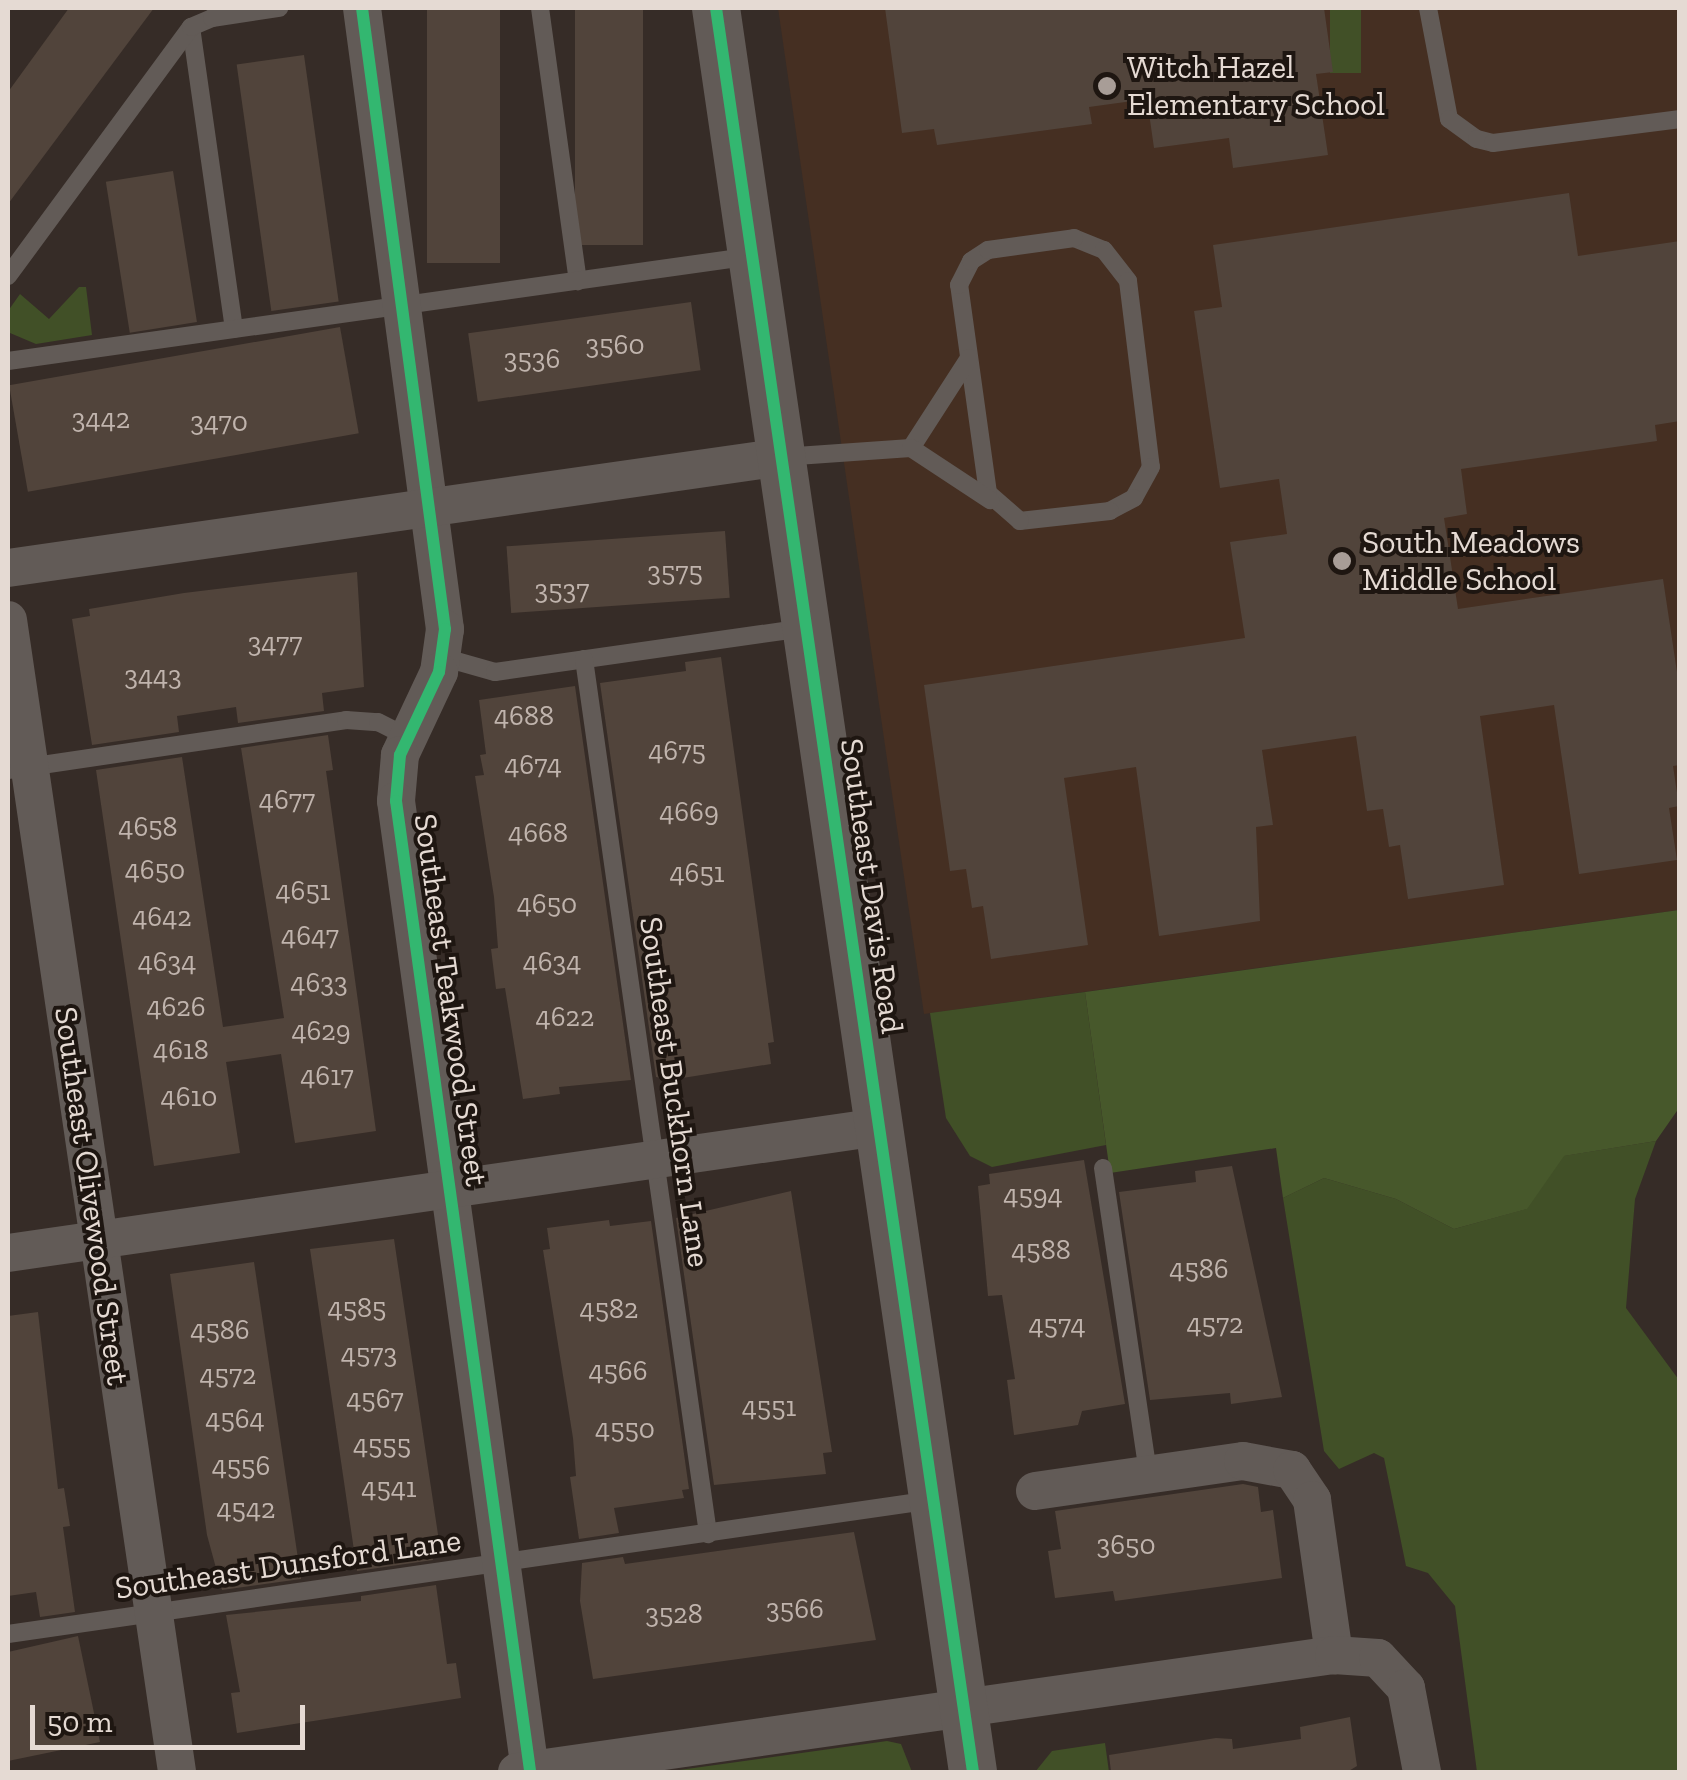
<!DOCTYPE html>
<style>
body{margin:0}
#map{position:relative;width:1687px;height:1780px;overflow:hidden;background:#362c27;font-family:"Zilla Slab",serif}
div>[style]{position:absolute}
.built>*{inset:0;background:#452f22}
.green>*{inset:0;background:#415027;transform-origin:0 0}
.forest>*{inset:0;background:#47582b}
.building>*{inset:0;background:#51443b;transform-origin:0 0}
.service>*{height:18px;margin:-9px;padding:0 9px;transform-origin:9px;border-radius:9px;background:#625b57}
.minor>*{height:38px;margin:-19px;padding:0 19px;transform-origin:19px;border-radius:19px;background:#625b57}
.tertiary>*{height:48px;margin:-24px;padding:0 24px;transform-origin:24px;border-radius:24px;background:#625b57}
.cycleway>*{height:12px;margin:-6px;padding:0 6px;transform-origin:6px;border-radius:6px;background:#33b770}
.dots>*{width:28px;height:28px;translate:-50% -50%;box-sizing:border-box;border:5px solid #1e1611;border-radius:50%}
span{translate:-50% -50%;white-space:nowrap;text-align:center;line-height:1.15;-webkit-text-stroke:8px #1e1611;paint-order:stroke}
.number-label{font-size:28px;color:#c0b4ad}
.number-label span{-webkit-text-stroke-width:0}
.poi-label{font-size:32px;color:#e5dad3}
.left{translate:0 -50%;text-align:left}
.street-label{font-size:32px;color:#e5dad3}
.frame{position:absolute;inset:0;border:10px solid #e5dad3;pointer-events:none}
.scale{position:absolute;left:30px;top:1705px;width:275px;height:45px;box-sizing:border-box;border:5px solid #e5dad3;border-top:0;padding-left:12px;font-size:30px;line-height:35px;white-space:nowrap;color:#e5dad3;-webkit-text-stroke:8px #1e1611;paint-order:stroke}
</style>
<div id="map">
<div class="built">
<div style="clip-path:polygon(778px 8px,1679px 8px,1679px 910px,924px 1014px)"></div>
</div>
<div class="green">
<div style="left:1330px;top:8px;width:31px;height:65px"></div>
<div style="clip-path:polygon(79px 287px,86px 287px,92px 335px,36px 344px,10px 333px,8px 311px,20px 294px,49px 319px)"></div>
<div style="clip-path:polygon(1085px 992px,1106px 1145px,992px 1167px,970px 1156px,946px 1118px,930px 1013px)"></div>
<div style="clip-path:polygon(1656px 1141px,1635px 1199px,1626px 1308px,1679px 1380px,1679px 1772px,1477px 1772px,1455px 1606px,1428px 1573px,1406px 1566px,1384px 1458px,1374px 1453px,1339px 1469px,1324px 1451px,1283px 1198px,1324px 1178px,1396px 1199px,1454px 1229px,1526px 1209px,1563px 1156px)"></div>
<div style="clip-path:polygon(887px 1741px,901px 1744px,912px 1772px,665px 1772px)"></div>
<div style="clip-path:polygon(1105px 1743px,1109px 1772px,1035px 1772px,1052px 1751px)"></div>
</div>
<div class="forest">
<div style="clip-path:polygon(1679px 910px,1679px 1108px,1656px 1141px,1564px 1156px,1527px 1209px,1454px 1229px,1396px 1199px,1324px 1178px,1283px 1198px,1276px 1148px,1110px 1173px,1085px 992px)"></div>
</div>
<div class="building">
<div style="clip-path:polygon(69px 8px,154px 8px,8px 204px,8px 92px)"></div>
<div style="left:427px;top:8px;width:73px;height:255px"></div>
<div style="left:575px;top:8px;width:68px;height:237px"></div>
<div style="clip-path:polygon(885px 8px,1324px 8px,1333px 72px,1316px 74px,1328px 155px,1233px 168px,1229px 138px,1154px 148px,1147px 99px,1089px 107px,1092px 124px,937px 145px,934px 129px,902px 133px)"></div>
<div style="left:304px;top:55px;width:249px;height:68px;rotate:82deg"></div>
<div style="left:173px;top:171px;width:153px;height:68px;rotate:81deg"></div>
<div style="clip-path:polygon(1569px 193px,1578px 256px,1680px 241px,1680px 421px,1655px 425px,1657px 441px,1461px 469px,1467px 514px,1444px 518px,1458px 609px,1663px 579px,1680px 692px,1680px 765px,1673px 766px,1679px 806px,1669px 808px,1677px 860px,1579px 874px,1554px 705px,1480px 716px,1504px 885px,1408px 899px,1400px 845px,1389px 847px,1383px 809px,1367px 811px,1356px 736px,1262px 750px,1273px 825px,1256px 827px,1260px 921px,1159px 936px,1136px 767px,1064px 778px,1088px 945px,991px 959px,983px 906px,972px 908px,966px 869px,950px 871px,924px 685px,1245px 638px,1230px 542px,1287px 534px,1279px 479px,1220px 488px,1194px 311px,1222px 307px,1213px 245px)"></div>
<div style="left:691px;top:302px;width:69px;height:225px;rotate:82deg"></div>
<div style="left:340px;top:327px;width:108px;height:336px;rotate:80deg"></div>
<div style="left:725px;top:531px;width:67px;height:219px;rotate:86deg"></div>
<div style="clip-path:polygon(357px 572px,364px 687px,322px 693px,324px 711px,238px 723px,236px 707px,177px 716px,179px 732px,92px 745px,72px 619px,90px 616px,89px 609px,184px 593px)"></div>
<div style="clip-path:polygon(721px 657px,774px 1042px,768px 1043px,771px 1064px,670px 1080px,656px 1077px,600px 683px,686px 671px,685px 662px)"></div>
<div style="clip-path:polygon(575px 686px,631px 1080px,559px 1087px,560px 1094px,523px 1099px,505px 988px,496px 989px,491px 949px,498px 948px,494px 897px,475px 776px,484px 775px,480px 755px,486px 754px,479px 700px)"></div>
<div style="clip-path:polygon(328px 735px,333px 770px,326px 771px,376px 1131px,295px 1143px,281px 1054px,226px 1062px,240px 1153px,154px 1166px,96px 770px,182px 757px,223px 1027px,284px 1018px,241px 748px)"></div>
<div style="clip-path:polygon(1084px 1160px,1125px 1404px,1082px 1411px,1078px 1425px,1014px 1435px,1007px 1380px,1015px 1379px,1002px 1295px,988px 1296px,978px 1186px,990px 1184px,989px 1174px)"></div>
<div style="clip-path:polygon(1232px 1166px,1282px 1397px,1231px 1404px,1230px 1393px,1150px 1400px,1119px 1192px,1196px 1182px,1195px 1171px)"></div>
<div style="clip-path:polygon(791px 1191px,832px 1452px,823px 1453px,826px 1474px,714px 1485px,676px 1218px)"></div>
<div style="clip-path:polygon(609px 1220px,610px 1226px,651px 1221px,689px 1489px,682px 1490px,684px 1498px,614px 1508px,619px 1533px,579px 1539px,570px 1477px,576px 1476px,573px 1438px,543px 1250px,550px 1249px,547px 1228px)"></div>
<div style="clip-path:polygon(394px 1239px,440px 1548px,431px 1550px,433px 1560px,357px 1571px,310px 1249px)"></div>
<div style="clip-path:polygon(254px 1262px,301px 1579px,222px 1590px,207px 1535px,170px 1274px)"></div>
<div style="clip-path:polygon(38px 1312px,58px 1489px,64px 1488px,70px 1526px,63px 1527px,75px 1612px,40px 1617px,36px 1592px,8px 1596px,8px 1316px)"></div>
<div style="clip-path:polygon(1243px 1484px,1258px 1487px,1261px 1512px,1273px 1510px,1282px 1578px,1115px 1601px,1113px 1591px,1055px 1598px,1048px 1551px,1061px 1549px,1055px 1511px)"></div>
<div style="clip-path:polygon(854px 1532px,876px 1640px,593px 1679px,580px 1601px,582px 1563px,623px 1557px,625px 1564px)"></div>
<div style="clip-path:polygon(436px 1585px,447px 1664px,456px 1663px,461px 1698px,237px 1733px,231px 1693px,240px 1692px,226px 1615px,361px 1601px,361px 1596px)"></div>
<div style="clip-path:polygon(78px 1636px,100px 1742px,8px 1761px,8px 1652px)"></div>
<div style="clip-path:polygon(1350px 1717px,1357px 1766px,1347px 1772px,1111px 1772px,1109px 1755px,1216px 1738px,1232px 1739px,1233px 1749px,1301px 1739px,1300px 1727px)"></div>
</div>
<div class="service">
<div style="left:540px;top:8px;width:276px;rotate:82.1deg"></div>
<div style="left:1428px;top:8px;width:113px;rotate:79.3deg"></div>
<div style="left:1449px;top:119px;width:34px;rotate:36deg"></div>
<div style="left:1477px;top:139px;width:16px;rotate:14deg"></div>
<div style="left:1493px;top:143px;width:189px;rotate:-7.3deg"></div>
<div style="left:191px;top:27px;width:305px;rotate:81.9deg"></div>
<div style="left:1074px;top:238px;width:32px;rotate:22deg"></div>
<div style="left:1104px;top:250px;width:39px;rotate:52deg"></div>
<div style="left:1128px;top:281px;width:187px;rotate:83deg"></div>
<div style="left:1151px;top:467px;width:35px;rotate:119deg"></div>
<div style="left:1134px;top:498px;width:27px;rotate:152deg"></div>
<div style="left:1110px;top:511px;width:91px;rotate:173.7deg"></div>
<div style="left:1020px;top:521px;width:43px;rotate:-138.8deg"></div>
<div style="left:988px;top:493px;width:210px;rotate:-97.9deg"></div>
<div style="left:959px;top:285px;width:27px;rotate:-63deg"></div>
<div style="left:971px;top:261px;width:20px;rotate:-33deg"></div>
<div style="left:988px;top:250px;width:87px;rotate:-7.9deg"></div>
<div style="left:8px;top:276px;width:309px;rotate:-53.7deg"></div>
<div style="left:191px;top:27px;width:23px;rotate:-23deg"></div>
<div style="left:212px;top:18px;width:68px;rotate:-8.5deg"></div>
<div style="left:8px;top:361px;width:751px;rotate:-8.03deg"></div>
<div style="left:911px;top:448px;width:107px;rotate:-57.2deg"></div>
<div style="left:782px;top:457px;width:129px;rotate:-4deg"></div>
<div style="left:911px;top:448px;width:95px;rotate:33.4deg"></div>
<div style="left:442px;top:657px;width:55px;rotate:15.8deg"></div>
<div style="left:495px;top:672px;width:314px;rotate:-8.1deg"></div>
<div style="left:584px;top:659px;width:884px;rotate:81.93deg"></div>
<div style="left:8px;top:770px;width:342px;rotate:-8.4deg"></div>
<div style="left:346px;top:720px;width:32px;rotate:4deg"></div>
<div style="left:378px;top:722px;width:31px;rotate:27deg"></div>
<div style="left:1103px;top:1168px;width:309px;rotate:81.6deg"></div>
<div style="left:8px;top:1634px;width:934px;rotate:-8.25deg"></div>
</div>
<div class="minor">
<div style="left:362px;top:8px;width:627px;rotate:82.39deg"></div>
<div style="left:445px;top:629px;width:43px;rotate:97.9deg"></div>
<div style="left:439px;top:672px;width:92px;rotate:115.2deg"></div>
<div style="left:400px;top:755px;width:46px;rotate:95deg"></div>
<div style="left:396px;top:801px;width:979px;rotate:82.13deg"></div>
<div style="left:8px;top:568px;width:782px;rotate:-8.16deg"></div>
<div style="left:8px;top:620px;width:1164px;rotate:81.65deg"></div>
<div style="left:8px;top:1253px;width:880px;rotate:-8.23deg"></div>
<div style="left:1035px;top:1491px;width:210px;rotate:-8.2deg"></div>
<div style="left:1243px;top:1461px;width:50px;rotate:10.4deg"></div>
<div style="left:1292px;top:1470px;width:36px;rotate:56deg"></div>
<div style="left:1312px;top:1500px;width:157px;rotate:81.9deg"></div>
<div style="left:517px;top:1772px;width:825px;rotate:-8.15deg"></div>
<div style="left:1334px;top:1655px;width:44px;rotate:3.9deg"></div>
<div style="left:1378px;top:1658px;width:41px;rotate:47deg"></div>
<div style="left:1406px;top:1688px;width:86px;rotate:79.2deg"></div>
</div>
<div class="tertiary">
<div style="left:716px;top:8px;width:1783px;rotate:81.71deg"></div>
</div>
<div class="cycleway">
<div style="left:362px;top:8px;width:627px;rotate:82.39deg"></div>
<div style="left:445px;top:629px;width:43px;rotate:97.9deg"></div>
<div style="left:439px;top:672px;width:92px;rotate:115.2deg"></div>
<div style="left:400px;top:755px;width:46px;rotate:95deg"></div>
<div style="left:396px;top:801px;width:979px;rotate:82.13deg"></div>
<div style="left:716px;top:8px;width:1783px;rotate:81.71deg"></div>
</div>
<div class="dots">
<div style="left:1107px;top:86px;background:#a89d97"></div>
<div style="left:1342px;top:561px;background:#a89d97"></div>
</div>
<div class="number-label">
<span style="left:615px;top:345px">3560</span>
<span style="left:532px;top:359px">3536</span>
<span style="left:101px;top:419px">3442</span>
<span style="left:219px;top:422px">3470</span>
<span style="left:675px;top:572px">3575</span>
<span style="left:562px;top:590px">3537</span>
<span style="left:275px;top:643px">3477</span>
<span style="left:153px;top:676px">3443</span>
<span style="left:524px;top:716px">4688</span>
<span style="left:677px;top:751px">4675</span>
<span style="left:533px;top:765px">4674</span>
<span style="left:287px;top:800px">4677</span>
<span style="left:689px;top:812px">4669</span>
<span style="left:148px;top:827px">4658</span>
<span style="left:538px;top:833px">4668</span>
<span style="left:155px;top:870px">4650</span>
<span style="left:697px;top:873px">4651</span>
<span style="left:303px;top:891px">4651</span>
<span style="left:547px;top:904px">4650</span>
<span style="left:162px;top:917px">4642</span>
<span style="left:310px;top:936px">4647</span>
<span style="left:167px;top:962px">4634</span>
<span style="left:552px;top:962px">4634</span>
<span style="left:319px;top:983px">4633</span>
<span style="left:176px;top:1007px">4626</span>
<span style="left:565px;top:1017px">4622</span>
<span style="left:321px;top:1031px">4629</span>
<span style="left:181px;top:1050px">4618</span>
<span style="left:327px;top:1076px">4617</span>
<span style="left:189px;top:1097px">4610</span>
<span style="left:1033px;top:1195px">4594</span>
<span style="left:1041px;top:1250px">4588</span>
<span style="left:1199px;top:1269px">4586</span>
<span style="left:357px;top:1308px">4585</span>
<span style="left:609px;top:1309px">4582</span>
<span style="left:1215px;top:1324px">4572</span>
<span style="left:1057px;top:1325px">4574</span>
<span style="left:220px;top:1330px">4586</span>
<span style="left:369px;top:1354px">4573</span>
<span style="left:618px;top:1371px">4566</span>
<span style="left:228px;top:1375px">4572</span>
<span style="left:375px;top:1399px">4567</span>
<span style="left:769px;top:1407px">4551</span>
<span style="left:235px;top:1419px">4564</span>
<span style="left:625px;top:1429px">4550</span>
<span style="left:382px;top:1445px">4555</span>
<span style="left:241px;top:1466px">4556</span>
<span style="left:389px;top:1488px">4541</span>
<span style="left:246px;top:1509px">4542</span>
<span style="left:1126px;top:1545px">3650</span>
<span style="left:795px;top:1609px">3566</span>
<span style="left:674px;top:1614px">3528</span>
</div>
<div class="poi-label">
<span class="left" style="left:1127px;top:86px">Witch Hazel<br>Elementary School</span>
<span class="left" style="left:1362px;top:561px">South Meadows<br>Middle School</span>
</div>
<div class="street-label">
<span style="left:872px;top:886px;rotate:82deg">Southeast Davis Road</span>
<span style="left:451px;top:1000px;rotate:82deg">Southeast Teakwood Street</span>
<span style="left:675px;top:1092px;rotate:82deg">Southeast Buckhorn Lane</span>
<span style="left:92px;top:1196px;rotate:82deg">Southeast Olivewood Street</span>
<span style="left:288px;top:1564px;rotate:-8deg">Southeast Dunsford Lane</span>
</div>
<div class="frame"></div>
<div class="scale">50 m</div>
</div>
